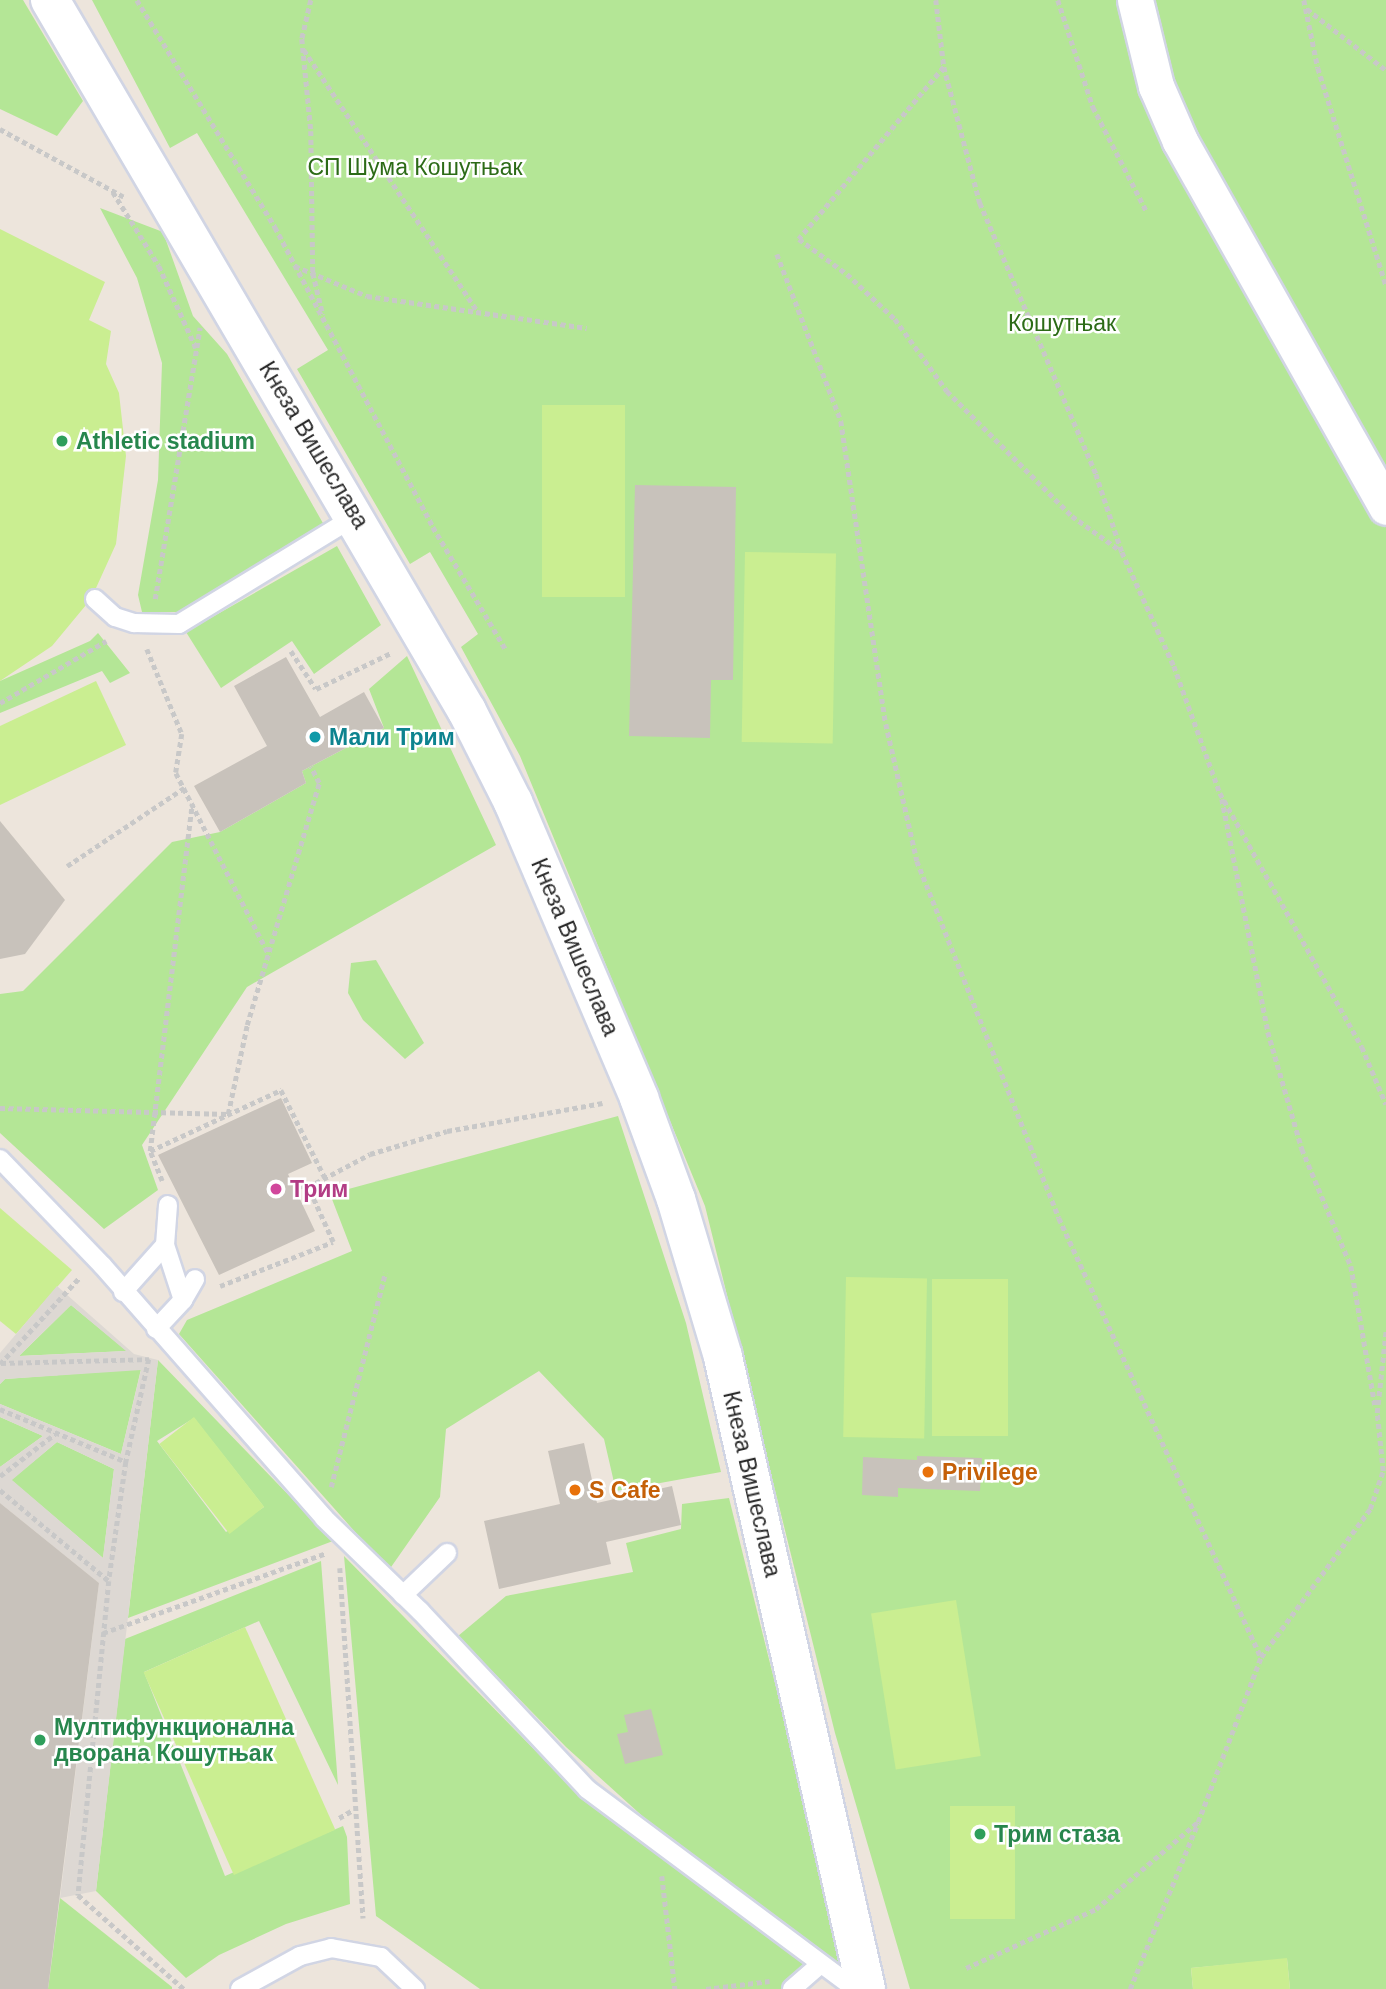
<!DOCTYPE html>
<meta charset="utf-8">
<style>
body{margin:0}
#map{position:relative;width:1386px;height:1989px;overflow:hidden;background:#ede5dc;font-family:Helvetica,sans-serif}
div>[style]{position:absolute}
.green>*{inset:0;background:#b4e696}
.pitch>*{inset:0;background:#caee91;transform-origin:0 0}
.plaza>*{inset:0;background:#ddd8d3}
.building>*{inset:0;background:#c8c2bb}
.path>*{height:4.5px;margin-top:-2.25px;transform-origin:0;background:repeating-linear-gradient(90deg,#c8c8c8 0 5px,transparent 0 8.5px)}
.roads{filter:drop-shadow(2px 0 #d1d5e4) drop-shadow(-2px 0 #d1d5e4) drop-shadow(0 2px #d1d5e4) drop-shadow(0 -2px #d1d5e4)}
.service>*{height:18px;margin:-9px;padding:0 9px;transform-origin:9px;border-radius:9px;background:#fff}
.minor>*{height:35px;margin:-17.5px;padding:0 17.5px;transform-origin:17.5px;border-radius:17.5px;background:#fff}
.tertiary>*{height:38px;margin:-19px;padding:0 19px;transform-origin:19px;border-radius:19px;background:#fff}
.dots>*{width:19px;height:19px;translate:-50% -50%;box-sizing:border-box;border:4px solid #fff;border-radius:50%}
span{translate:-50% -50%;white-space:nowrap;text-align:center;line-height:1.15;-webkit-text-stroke:5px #fff;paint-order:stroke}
.park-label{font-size:23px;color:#2c6b17}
.leisure-label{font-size:23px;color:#27864d;font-weight:700}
.left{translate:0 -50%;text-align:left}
.street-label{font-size:23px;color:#2a2a2a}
.culture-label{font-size:23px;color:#0d838f;font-weight:700}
.hotel-label{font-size:23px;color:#b23c85;font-weight:700}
.food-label{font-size:23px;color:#c56008;font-weight:700}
</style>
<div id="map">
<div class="green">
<div style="clip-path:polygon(0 0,23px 0,83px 101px,57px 136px,0 109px)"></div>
<div style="clip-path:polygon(92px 0,1386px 0,1386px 1989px,1290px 1989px,1287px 1959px,1191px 1968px,1193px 1989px,910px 1989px,835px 1733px,705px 1206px,520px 756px,461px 647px,478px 634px,430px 552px,410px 564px,297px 369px,328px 350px,197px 133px,170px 148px)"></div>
<div style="clip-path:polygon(100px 208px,163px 232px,193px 316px,227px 354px,324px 525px,178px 612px,142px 612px,138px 595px,158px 480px,162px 363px,137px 278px)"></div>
<div style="clip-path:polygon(337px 546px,381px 625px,314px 674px,292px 641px,221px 688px,186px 632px)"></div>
<div style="clip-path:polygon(98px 633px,130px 673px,110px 683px,102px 671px,0 713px,0 681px,90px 641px)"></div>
<div style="clip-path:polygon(407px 656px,496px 845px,247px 987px,142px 1145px,158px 1190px,104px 1229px,0 1133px,0 994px,23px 991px,172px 842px,220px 832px,306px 783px,302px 771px,384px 728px,369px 689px)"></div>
<div style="clip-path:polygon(376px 960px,424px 1043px,405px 1059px,363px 1020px,348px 993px,351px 963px)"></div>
<div style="clip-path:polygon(618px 1116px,686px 1323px,721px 1472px,616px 1491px,604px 1439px,539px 1371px,446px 1429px,440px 1497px,389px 1570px,179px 1334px,187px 1320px,352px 1251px,330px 1194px)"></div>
<div style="clip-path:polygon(71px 1305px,127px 1351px,19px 1356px)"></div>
<div style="clip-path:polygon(evenodd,158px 1360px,333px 1541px,128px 1618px,158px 1360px,194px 1418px,264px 1507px,226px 1532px,157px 1441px,194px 1418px)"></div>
<div style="clip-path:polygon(141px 1369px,121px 1454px,0 1404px,0 1384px,5px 1379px)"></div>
<div style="clip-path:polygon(0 1417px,43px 1436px,0 1467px)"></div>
<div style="clip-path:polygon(57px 1442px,114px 1469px,103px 1558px,11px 1480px)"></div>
<div style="clip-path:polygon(729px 1498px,791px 1748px,841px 1968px,660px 1832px,566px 1747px,458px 1636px,506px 1596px,633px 1572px,626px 1543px,681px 1529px,682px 1504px)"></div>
<div style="clip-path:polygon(344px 1556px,575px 1791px,808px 1965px,785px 1989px,480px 1989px,376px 1916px)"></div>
<div style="clip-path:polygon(321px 1561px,338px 1785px,259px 1621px,144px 1672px,225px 1876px,343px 1826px,347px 1837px,350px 1904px,286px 1924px,219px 1955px,186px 1978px,96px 1891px,125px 1639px)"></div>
<div style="clip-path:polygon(60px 1898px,172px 1987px,172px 1989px,48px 1989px)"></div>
</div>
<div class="pitch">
<div style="clip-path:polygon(0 229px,105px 282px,89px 320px,111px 331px,106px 364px,119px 393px,126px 456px,116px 544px,91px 599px,52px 646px,0 681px)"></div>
<div style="left:625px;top:405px;width:192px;height:83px;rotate:90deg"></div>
<div style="left:745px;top:552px;width:91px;height:190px;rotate:1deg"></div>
<div style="clip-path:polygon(96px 681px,126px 745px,0 805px,0 726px)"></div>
<div style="clip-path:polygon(0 1208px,72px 1270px,16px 1334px,0 1321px)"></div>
<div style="left:846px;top:1277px;width:81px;height:160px;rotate:1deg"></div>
<div style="left:932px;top:1279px;width:76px;height:157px"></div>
<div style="left:194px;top:1417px;width:114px;height:44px;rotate:52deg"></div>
<div style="left:956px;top:1600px;width:158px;height:86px;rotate:81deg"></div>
<div style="left:245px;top:1627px;width:222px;height:111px;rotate:66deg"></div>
<div style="left:950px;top:1806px;width:65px;height:113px"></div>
<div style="clip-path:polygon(1287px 1958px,1290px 1989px,1193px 1989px,1191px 1968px)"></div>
</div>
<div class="plaza">
<div style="clip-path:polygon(evenodd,57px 1286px,134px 1354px,158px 1360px,96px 1891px,60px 1898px,99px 1583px,0 1503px,0 1467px,43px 1436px,0 1417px,0 1404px,121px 1454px,141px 1370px,5px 1379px,0 1384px,0 1353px,57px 1286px,71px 1305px,126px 1351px,20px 1356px,20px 1355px,71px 1305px,57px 1286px,57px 1442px,114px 1469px,103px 1558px,12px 1480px,57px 1442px)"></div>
</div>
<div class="building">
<div style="clip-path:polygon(635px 485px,736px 487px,733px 680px,711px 680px,710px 738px,629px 736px)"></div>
<div style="clip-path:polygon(286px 657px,320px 717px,364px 692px,384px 728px,302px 771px,306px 783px,220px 832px,194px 786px,267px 746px,234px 686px)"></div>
<div style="clip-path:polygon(0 821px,65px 900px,25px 954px,0 959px)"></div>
<div style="clip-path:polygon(281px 1098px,312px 1163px,288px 1174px,315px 1231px,219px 1275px,158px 1155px)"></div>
<div style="clip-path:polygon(584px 1443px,597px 1503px,672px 1486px,681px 1525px,606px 1542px,611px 1564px,499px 1589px,484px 1521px,560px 1504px,548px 1451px)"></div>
<div style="clip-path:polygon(917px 1456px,982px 1458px,980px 1491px,898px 1488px,898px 1497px,862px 1495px,863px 1457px,917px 1460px)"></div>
<div style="clip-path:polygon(0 1503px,99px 1583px,48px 1989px,0 1989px)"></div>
<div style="clip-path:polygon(651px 1709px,663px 1755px,625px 1764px,617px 1734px,628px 1732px,624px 1715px)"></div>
</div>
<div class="path">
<div style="left:137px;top:0;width:266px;rotate:58.7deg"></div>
<div style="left:275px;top:227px;width:339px;rotate:62.2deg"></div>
<div style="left:433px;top:527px;width:143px;rotate:59.3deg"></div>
<div style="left:311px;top:0;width:40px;rotate:103deg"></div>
<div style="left:302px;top:39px;width:92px;rotate:84.4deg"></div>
<div style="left:311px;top:131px;width:142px;rotate:89.2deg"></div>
<div style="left:313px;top:273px;width:43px;rotate:76.6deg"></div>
<div style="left:936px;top:0;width:67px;rotate:83.2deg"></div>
<div style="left:944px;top:67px;width:141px;rotate:75.2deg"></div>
<div style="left:980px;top:203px;width:295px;rotate:66.8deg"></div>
<div style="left:1096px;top:474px;width:82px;rotate:71.6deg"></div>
<div style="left:1122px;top:552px;width:125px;rotate:65.5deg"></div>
<div style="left:1174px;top:666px;width:135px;rotate:70.1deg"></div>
<div style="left:1220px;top:793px;width:291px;rotate:60.8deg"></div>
<div style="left:1362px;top:1047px;width:62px;rotate:67.2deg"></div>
<div style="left:1058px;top:0;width:113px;rotate:71.9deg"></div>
<div style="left:1093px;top:107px;width:118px;rotate:62.8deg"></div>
<div style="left:1304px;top:0;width:69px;rotate:78.4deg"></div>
<div style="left:1318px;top:68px;width:227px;rotate:72.6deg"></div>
<div style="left:1307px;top:9px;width:100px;rotate:37.7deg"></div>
<div style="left:304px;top:50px;width:315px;rotate:56.4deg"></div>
<div style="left:944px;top:67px;width:225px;rotate:130.1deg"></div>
<div style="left:799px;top:239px;width:59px;rotate:36.1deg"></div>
<div style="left:847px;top:274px;width:66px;rotate:43.2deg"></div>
<div style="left:895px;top:319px;width:89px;rotate:54.2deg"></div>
<div style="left:947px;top:391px;width:177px;rotate:45deg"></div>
<div style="left:1072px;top:516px;width:60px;rotate:35.5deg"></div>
<div style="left:0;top:129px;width:141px;rotate:28.7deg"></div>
<div style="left:113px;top:192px;width:87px;rotate:58.1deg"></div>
<div style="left:159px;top:266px;width:90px;rotate:65.7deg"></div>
<div style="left:777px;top:254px;width:179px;rotate:69deg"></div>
<div style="left:841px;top:421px;width:306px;rotate:81.6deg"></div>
<div style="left:886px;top:724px;width:140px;rotate:77.2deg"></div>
<div style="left:917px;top:861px;width:384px;rotate:68.3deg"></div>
<div style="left:1059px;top:1218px;width:483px;rotate:65.3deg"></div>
<div style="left:295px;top:266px;width:78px;rotate:22.6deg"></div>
<div style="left:367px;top:296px;width:222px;rotate:8.3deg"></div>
<div style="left:155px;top:599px;width:275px;rotate:-80.6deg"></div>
<div style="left:147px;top:649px;width:92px;rotate:67.6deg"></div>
<div style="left:182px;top:734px;width:39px;rotate:99deg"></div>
<div style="left:176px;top:773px;width:202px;rotate:62.9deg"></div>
<div style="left:291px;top:651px;width:45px;rotate:56.7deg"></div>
<div style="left:316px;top:689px;width:83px;rotate:-25.6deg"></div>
<div style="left:0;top:703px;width:123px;rotate:-30.3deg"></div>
<div style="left:1222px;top:799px;width:237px;rotate:78.8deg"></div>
<div style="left:1268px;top:1032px;width:122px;rotate:73.8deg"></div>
<div style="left:1302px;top:1149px;width:127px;rotate:67.3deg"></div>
<div style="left:1351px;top:1266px;width:141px;rotate:80.2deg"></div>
<div style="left:67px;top:866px;width:141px;rotate:-33.7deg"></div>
<div style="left:0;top:1108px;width:228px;rotate:1.5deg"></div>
<div style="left:228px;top:1114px;width:91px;rotate:-77.9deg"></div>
<div style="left:247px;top:1025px;width:252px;rotate:-73.4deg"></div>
<div style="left:319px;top:783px;width:18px;rotate:-117deg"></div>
<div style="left:150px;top:1151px;width:350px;rotate:-83.1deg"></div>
<div style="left:162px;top:1181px;width:32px;rotate:-112deg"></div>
<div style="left:150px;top:1151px;width:145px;rotate:-25deg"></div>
<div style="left:281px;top:1090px;width:98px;rotate:63.4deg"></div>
<div style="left:293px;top:1185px;width:15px;rotate:8deg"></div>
<div style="left:220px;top:1286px;width:121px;rotate:-21.3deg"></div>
<div style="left:333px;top:1242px;width:60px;rotate:-114.4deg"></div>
<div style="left:308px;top:1187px;width:70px;rotate:-28deg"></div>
<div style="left:370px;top:1154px;width:80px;rotate:-16.6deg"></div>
<div style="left:447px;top:1131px;width:158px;rotate:-10.2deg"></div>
<div style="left:1px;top:1363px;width:148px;rotate:-1.5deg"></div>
<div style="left:149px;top:1359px;width:106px;rotate:102.6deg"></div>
<div style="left:126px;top:1462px;width:119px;rotate:98.2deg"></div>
<div style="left:0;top:1364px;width:118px;rotate:-47.4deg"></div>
<div style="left:0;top:1409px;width:137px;rotate:22.8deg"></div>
<div style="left:0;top:1476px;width:69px;rotate:-37.4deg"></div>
<div style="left:331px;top:1487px;width:221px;rotate:-75.8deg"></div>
<div style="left:0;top:1490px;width:142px;rotate:39.9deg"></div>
<div style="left:109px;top:1581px;width:316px;rotate:95.6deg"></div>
<div style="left:78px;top:1895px;width:142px;rotate:41.6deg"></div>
<div style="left:340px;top:1568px;width:351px;rotate:86.2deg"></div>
<div style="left:103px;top:1633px;width:237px;rotate:-19.7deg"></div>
<div style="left:339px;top:1818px;width:16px;rotate:-30deg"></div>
<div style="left:662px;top:1876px;width:114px;rotate:83.4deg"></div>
<div style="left:966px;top:1968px;width:143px;rotate:-24.4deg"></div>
<div style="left:1096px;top:1909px;width:134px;rotate:-40.5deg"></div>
<div style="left:1198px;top:1822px;width:177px;rotate:-69.1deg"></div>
<div style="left:1261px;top:1657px;width:184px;rotate:-53.6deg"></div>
<div style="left:1370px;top:1509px;width:40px;rotate:-71.1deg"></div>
<div style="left:1383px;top:1471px;width:58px;rotate:-95.9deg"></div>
<div style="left:1377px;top:1413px;width:83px;rotate:-83.8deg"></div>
<div style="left:706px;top:1989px;width:64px;rotate:-7.1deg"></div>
<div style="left:1130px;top:1989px;width:180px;rotate:-67.8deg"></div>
</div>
<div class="roads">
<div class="service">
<div style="left:95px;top:599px;width:27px;rotate:42deg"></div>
<div style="left:115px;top:617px;width:20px;rotate:18deg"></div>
<div style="left:134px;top:623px;width:45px;rotate:1.3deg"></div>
<div style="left:179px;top:624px;width:207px;rotate:-31.4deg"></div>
<div style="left:0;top:1159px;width:147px;rotate:46.1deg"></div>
<div style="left:102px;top:1265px;width:337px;rotate:48.7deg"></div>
<div style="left:324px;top:1518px;width:134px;rotate:44.1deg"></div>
<div style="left:420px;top:1611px;width:244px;rotate:46.8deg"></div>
<div style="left:587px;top:1789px;width:329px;rotate:36.7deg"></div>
<div style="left:851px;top:1986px;width:14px;rotate:-4deg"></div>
<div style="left:165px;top:1245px;width:58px;rotate:71.9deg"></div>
<div style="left:123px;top:1292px;width:63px;rotate:-48.2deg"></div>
<div style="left:165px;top:1245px;width:40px;rotate:-85.7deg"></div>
<div style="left:156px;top:1329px;width:40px;rotate:-47deg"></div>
<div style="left:183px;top:1300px;width:24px;rotate:-60deg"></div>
<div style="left:403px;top:1595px;width:61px;rotate:-43.7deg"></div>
<div style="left:240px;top:1989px;width:68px;rotate:-28.8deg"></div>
<div style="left:300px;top:1956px;width:32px;rotate:-14deg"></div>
<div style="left:331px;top:1948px;width:51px;rotate:10.2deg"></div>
<div style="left:381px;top:1957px;width:47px;rotate:43.3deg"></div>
<div style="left:792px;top:1989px;width:38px;rotate:-41deg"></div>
</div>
<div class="minor">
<div style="left:1135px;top:0;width:89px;rotate:76.3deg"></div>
<div style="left:1156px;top:86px;width:60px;rotate:66.4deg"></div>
<div style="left:1180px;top:141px;width:420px;rotate:60.6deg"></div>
</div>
<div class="tertiary">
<div style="left:50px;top:0;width:824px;rotate:59.61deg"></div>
<div style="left:467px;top:711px;width:102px;rotate:63.2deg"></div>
<div style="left:513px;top:802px;width:322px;rotate:66.9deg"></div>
<div style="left:639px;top:1098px;width:108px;rotate:69.9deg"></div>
<div style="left:676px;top:1199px;width:165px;rotate:73.4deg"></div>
<div style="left:723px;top:1357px;width:648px;rotate:77.25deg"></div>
</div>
</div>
<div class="dots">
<div style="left:62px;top:441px;background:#2e9e5b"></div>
<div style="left:315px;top:737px;background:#0f9aa8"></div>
<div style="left:276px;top:1189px;background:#d1479c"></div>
<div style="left:928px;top:1472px;background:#e8710a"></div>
<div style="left:575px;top:1490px;background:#e8710a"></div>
<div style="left:40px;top:1740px;background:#2e9e5b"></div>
<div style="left:980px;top:1834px;background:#2e9e5b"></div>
</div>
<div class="park-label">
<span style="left:415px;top:167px">СП Шума Кошутњак</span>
<span style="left:1062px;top:323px">Кошутњак</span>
</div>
<div class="leisure-label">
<span class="left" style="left:76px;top:441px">Athletic stadium</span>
<span class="left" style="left:54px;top:1740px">Мултифункционална<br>дворана Кошутњак</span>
<span class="left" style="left:994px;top:1834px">Трим стаза</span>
</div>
<div class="street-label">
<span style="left:314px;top:445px;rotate:59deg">Кнеза Вишеслава</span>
<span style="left:575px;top:947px;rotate:67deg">Кнеза Вишеслава</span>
<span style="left:752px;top:1484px;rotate:77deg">Кнеза Вишеслава</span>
</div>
<div class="culture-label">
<span class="left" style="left:329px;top:737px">Мали Трим</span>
</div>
<div class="hotel-label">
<span class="left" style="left:290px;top:1189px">Трим</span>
</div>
<div class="food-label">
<span class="left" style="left:942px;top:1472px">Privilege</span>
<span class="left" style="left:589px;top:1490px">S Cafe</span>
</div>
</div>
